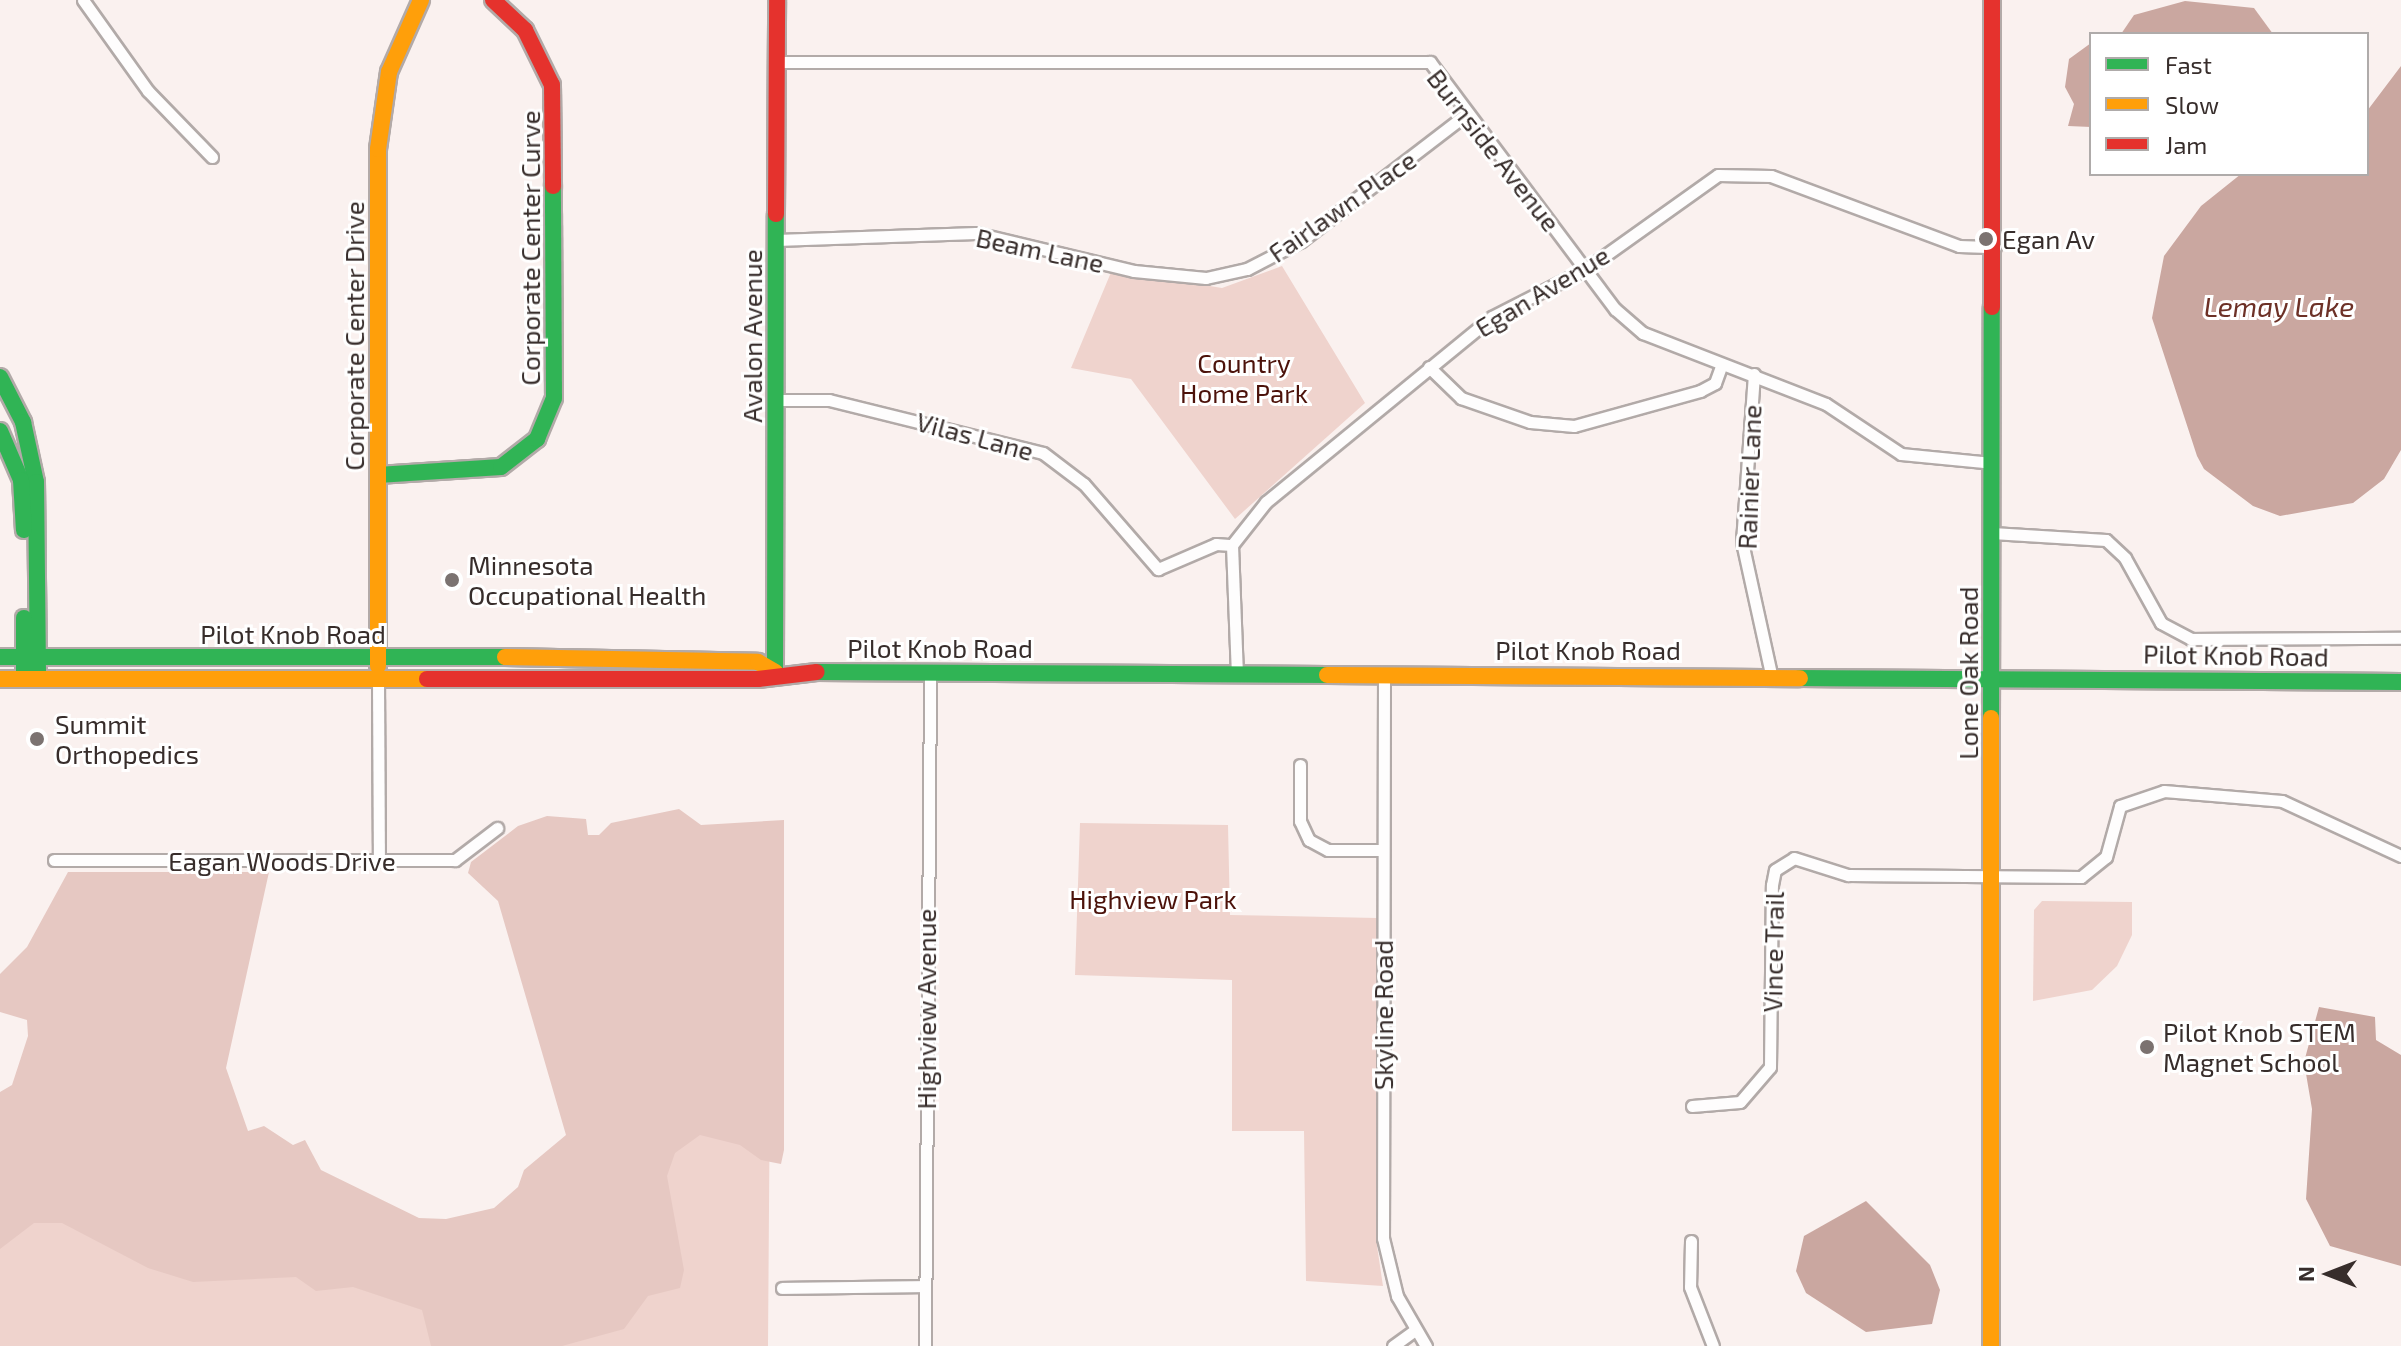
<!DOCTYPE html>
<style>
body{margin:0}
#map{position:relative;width:2401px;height:1346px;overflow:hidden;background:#faf1ef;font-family:"Exo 2",sans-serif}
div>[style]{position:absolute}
.green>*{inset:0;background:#efd3cd}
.forest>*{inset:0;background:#e6c8c2}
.water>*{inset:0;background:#caa7a0}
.roads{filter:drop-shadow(2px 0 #b2aaa8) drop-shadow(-2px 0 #b2aaa8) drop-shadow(0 2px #b2aaa8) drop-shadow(0 -2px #b2aaa8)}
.street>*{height:11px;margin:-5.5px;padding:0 5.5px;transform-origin:5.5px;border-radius:5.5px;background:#fefdfd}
.fast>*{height:16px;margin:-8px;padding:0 8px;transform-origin:8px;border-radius:8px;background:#30b455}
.slow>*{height:16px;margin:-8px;padding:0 8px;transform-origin:8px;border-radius:8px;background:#ff9f0a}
.jam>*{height:16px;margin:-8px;padding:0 8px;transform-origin:8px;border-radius:8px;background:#e5322d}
.dots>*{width:22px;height:22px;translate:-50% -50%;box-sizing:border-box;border:4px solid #fff;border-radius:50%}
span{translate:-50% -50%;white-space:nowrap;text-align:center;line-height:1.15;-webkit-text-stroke:6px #fff;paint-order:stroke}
.street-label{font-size:26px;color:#372d2b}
.poi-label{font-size:26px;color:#372d2b}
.left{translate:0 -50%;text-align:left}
.park-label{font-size:26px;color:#4c120a}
.water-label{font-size:28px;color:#6d3127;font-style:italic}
.legend{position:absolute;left:2089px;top:32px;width:280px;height:144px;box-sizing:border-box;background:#fff;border:2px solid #afabaa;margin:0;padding:10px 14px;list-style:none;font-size:24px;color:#372d2b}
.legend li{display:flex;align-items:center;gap:16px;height:40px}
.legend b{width:40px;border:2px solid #afabaa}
.north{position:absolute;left:2289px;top:1234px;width:80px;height:80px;-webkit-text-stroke:6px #fff;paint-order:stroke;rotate:270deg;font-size:22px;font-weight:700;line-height:32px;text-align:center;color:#372d2b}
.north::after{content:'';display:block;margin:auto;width:28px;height:36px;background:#372d2b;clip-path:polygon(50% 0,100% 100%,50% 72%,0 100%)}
</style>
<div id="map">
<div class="green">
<div style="clip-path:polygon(1282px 266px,1365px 403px,1235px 519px,1131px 379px,1071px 368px,1112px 270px,1222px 288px)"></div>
<div style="clip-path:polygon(1080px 823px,1228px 825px,1230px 915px,1377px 918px,1377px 1246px,1383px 1286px,1306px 1281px,1304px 1131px,1232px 1131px,1232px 980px,1075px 975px)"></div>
<div style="clip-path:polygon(2042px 901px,2132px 902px,2132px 935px,2117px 966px,2092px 990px,2033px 1001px,2034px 910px)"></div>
<div style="clip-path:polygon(770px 1072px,768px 1346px,0 1346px,0 1143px,531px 1308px,626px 1092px)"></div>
</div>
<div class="forest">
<div style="clip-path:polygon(679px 809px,701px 825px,784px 820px,784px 1150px,781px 1164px,761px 1160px,740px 1145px,700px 1135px,675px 1153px,667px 1176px,684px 1270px,680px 1288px,648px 1296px,624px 1329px,562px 1346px,431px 1346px,422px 1310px,353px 1287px,316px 1291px,296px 1277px,193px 1282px,148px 1268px,62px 1223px,34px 1223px,0 1249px,0 1092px,12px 1085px,28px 1036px,27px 1020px,0 1012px,0 974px,27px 947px,68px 872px,269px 872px,226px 1068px,248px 1131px,264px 1126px,293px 1145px,305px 1140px,321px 1170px,419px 1218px,446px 1219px,494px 1208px,518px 1187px,524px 1170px,566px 1135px,498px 901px,468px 873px,471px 862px,518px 826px,547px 816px,586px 819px,588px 835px,599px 835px,611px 823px)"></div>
</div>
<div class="water">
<div style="clip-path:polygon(2185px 1px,2254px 8px,2273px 34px,2121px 34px,2134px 15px)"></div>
<div style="clip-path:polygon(2091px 43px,2091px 127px,2068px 126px,2074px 104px,2065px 87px,2069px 59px)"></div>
<div style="clip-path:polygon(2401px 66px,2401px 450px,2384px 479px,2353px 503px,2280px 516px,2253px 506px,2204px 469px,2197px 456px,2152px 318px,2164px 256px,2201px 206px,2241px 174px,2367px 174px,2367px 111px)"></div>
<div style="clip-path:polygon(2319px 1007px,2375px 1017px,2376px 1040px,2401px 1055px,2401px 1266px,2330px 1246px,2306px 1199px,2312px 1109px,2304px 1062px)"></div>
<div style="clip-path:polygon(1866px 1201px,1930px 1265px,1940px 1290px,1932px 1324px,1866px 1332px,1806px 1293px,1796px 1271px,1804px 1236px)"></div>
</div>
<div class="roads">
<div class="street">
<div style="left:83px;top:0;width:112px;rotate:54.5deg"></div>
<div style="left:148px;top:91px;width:92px;rotate:45.9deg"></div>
<div style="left:777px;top:62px;width:653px"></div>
<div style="left:1430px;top:62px;width:309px;rotate:53.2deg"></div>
<div style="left:1615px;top:309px;width:37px;rotate:41deg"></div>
<div style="left:1643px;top:333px;width:196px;rotate:21.2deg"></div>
<div style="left:1826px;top:404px;width:90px;rotate:33.7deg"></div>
<div style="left:1901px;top:454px;width:91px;rotate:5.6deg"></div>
<div style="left:776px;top:240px;width:200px;rotate:-2deg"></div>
<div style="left:976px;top:233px;width:163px;rotate:13.5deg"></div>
<div style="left:1134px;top:271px;width:72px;rotate:5.6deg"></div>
<div style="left:1206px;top:278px;width:42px;rotate:-12.4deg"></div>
<div style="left:1247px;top:269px;width:61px;rotate:-27.4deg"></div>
<div style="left:1301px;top:241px;width:210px;rotate:-37.5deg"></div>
<div style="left:1429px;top:367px;width:45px;rotate:44.1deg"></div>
<div style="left:1461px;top:398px;width:73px;rotate:19.2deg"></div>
<div style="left:1530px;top:422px;width:44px;rotate:5.2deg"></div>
<div style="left:1574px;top:426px;width:131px;rotate:-15.5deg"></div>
<div style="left:1700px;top:391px;width:17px;rotate:-28deg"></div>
<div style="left:1715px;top:383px;width:20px;rotate:-70deg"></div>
<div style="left:1754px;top:374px;width:168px;rotate:94.1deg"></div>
<div style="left:1742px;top:542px;width:135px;rotate:77.6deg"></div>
<div style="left:776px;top:400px;width:53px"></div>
<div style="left:829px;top:400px;width:220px;rotate:13.9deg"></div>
<div style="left:1043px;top:453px;width:51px;rotate:37.1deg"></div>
<div style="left:1084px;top:484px;width:113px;rotate:49deg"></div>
<div style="left:1158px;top:569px;width:63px;rotate:-23.3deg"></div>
<div style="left:1216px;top:544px;width:16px;rotate:4deg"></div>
<div style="left:1992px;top:533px;width:114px;rotate:3.5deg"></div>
<div style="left:2106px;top:540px;width:26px;rotate:43deg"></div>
<div style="left:2125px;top:558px;width:74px;rotate:61deg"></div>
<div style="left:2161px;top:623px;width:34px;rotate:28deg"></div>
<div style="left:2191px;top:639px;width:210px;rotate:-0.3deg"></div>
<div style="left:1232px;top:545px;width:55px;rotate:-51.7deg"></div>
<div style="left:1266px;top:502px;width:292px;rotate:-39.3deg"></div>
<div style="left:1492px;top:317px;width:106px;rotate:-27.1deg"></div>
<div style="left:1586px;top:269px;width:162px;rotate:-35.5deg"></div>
<div style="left:1718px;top:175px;width:53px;rotate:1.1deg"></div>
<div style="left:1771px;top:176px;width:201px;rotate:20.4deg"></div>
<div style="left:1959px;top:246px;width:36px;rotate:2deg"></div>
<div style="left:1232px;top:545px;width:128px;rotate:87.8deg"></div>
<div style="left:1384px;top:673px;width:565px;rotate:90.1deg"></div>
<div style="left:1383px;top:1238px;width:60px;rotate:76.4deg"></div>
<div style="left:1397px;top:1296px;width:58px;rotate:59.9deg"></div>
<div style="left:378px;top:680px;width:181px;rotate:89.7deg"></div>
<div style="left:1300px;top:765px;width:56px;rotate:90deg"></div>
<div style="left:1300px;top:821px;width:21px;rotate:65deg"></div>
<div style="left:1309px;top:840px;width:21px;rotate:28deg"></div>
<div style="left:1328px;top:850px;width:55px"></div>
<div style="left:54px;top:860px;width:401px"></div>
<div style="left:455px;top:860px;width:53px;rotate:-37.3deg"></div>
<div style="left:1692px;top:1106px;width:48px;rotate:-4.8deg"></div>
<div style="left:1740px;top:1102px;width:46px;rotate:-49.4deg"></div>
<div style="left:1770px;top:1067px;width:182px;rotate:-89.4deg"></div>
<div style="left:1772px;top:885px;width:15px;rotate:-79deg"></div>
<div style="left:1775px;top:870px;width:22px;rotate:-32deg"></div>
<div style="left:1794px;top:858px;width:57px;rotate:17.5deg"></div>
<div style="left:1848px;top:875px;width:233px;rotate:0.5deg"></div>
<div style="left:2081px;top:877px;width:32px;rotate:-39deg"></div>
<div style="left:2106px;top:857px;width:53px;rotate:-74.6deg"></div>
<div style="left:2120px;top:806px;width:46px;rotate:-18.8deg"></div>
<div style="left:2164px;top:791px;width:118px;rotate:4.8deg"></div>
<div style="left:2282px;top:801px;width:131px;rotate:24.8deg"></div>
<div style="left:1691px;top:1241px;width:46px;rotate:91.2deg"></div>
<div style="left:1690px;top:1287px;width:63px;rotate:68.7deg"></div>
<div style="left:782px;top:1288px;width:142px;rotate:-0.8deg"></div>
<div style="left:925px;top:1346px;width:674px;rotate:-89.57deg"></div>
<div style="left:1393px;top:1346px;width:27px;rotate:-36deg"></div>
</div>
<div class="fast">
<div style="left:0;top:377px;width:51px;rotate:62.9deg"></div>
<div style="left:23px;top:422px;width:61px;rotate:77.8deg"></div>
<div style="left:36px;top:482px;width:197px;rotate:89.4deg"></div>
<div style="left:0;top:431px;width:53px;rotate:66.8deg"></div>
<div style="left:21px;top:480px;width:50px;rotate:86.6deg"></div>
<div style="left:378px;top:475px;width:123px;rotate:-3.7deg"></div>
<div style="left:501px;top:467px;width:46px;rotate:-37.9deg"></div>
<div style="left:537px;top:439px;width:44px;rotate:-67.5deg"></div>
<div style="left:554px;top:398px;width:212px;rotate:-90.3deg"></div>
<div style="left:24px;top:618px;width:61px;rotate:90deg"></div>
<div style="left:0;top:657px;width:505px"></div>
<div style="left:775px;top:672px;width:458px;rotate:-89.9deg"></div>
<div style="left:817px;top:672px;width:510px;rotate:0.34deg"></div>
<div style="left:1800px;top:678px;width:601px;rotate:0.38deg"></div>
<div style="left:1991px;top:718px;width:411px;rotate:-89.9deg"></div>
</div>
<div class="slow">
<div style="left:505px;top:657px;width:253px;rotate:1.1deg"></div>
<div style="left:758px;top:662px;width:20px;rotate:30deg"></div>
<div style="left:378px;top:666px;width:517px;rotate:-90deg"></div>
<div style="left:378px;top:149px;width:78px;rotate:-81.9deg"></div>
<div style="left:389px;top:72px;width:79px;rotate:-66deg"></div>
<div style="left:1327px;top:675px;width:473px;rotate:0.4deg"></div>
<div style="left:0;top:679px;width:427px"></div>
<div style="left:1991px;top:1346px;width:628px;rotate:-90deg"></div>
</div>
<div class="jam">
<div style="left:493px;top:0;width:44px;rotate:43.2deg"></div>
<div style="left:525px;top:30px;width:61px;rotate:63.9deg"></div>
<div style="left:552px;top:85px;width:101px;rotate:89.4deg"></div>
<div style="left:776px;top:214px;width:214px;rotate:-89.7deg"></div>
<div style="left:1992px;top:307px;width:307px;rotate:-90deg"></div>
<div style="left:427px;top:679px;width:331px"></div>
<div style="left:758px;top:679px;width:59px;rotate:-6.8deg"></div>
</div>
</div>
<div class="dots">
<div style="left:1986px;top:239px;background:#7b7270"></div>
<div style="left:452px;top:580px;background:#7b7270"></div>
<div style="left:37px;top:739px;background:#7b7270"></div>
<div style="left:2147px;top:1047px;background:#7b7270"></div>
</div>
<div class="street-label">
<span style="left:1494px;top:150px;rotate:52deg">Burnside Avenue</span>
<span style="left:1342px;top:206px;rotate:-35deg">Fairlawn Place</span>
<span style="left:530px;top:248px;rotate:-90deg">Corporate Center Curve</span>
<span style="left:1040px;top:250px;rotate:12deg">Beam Lane</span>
<span style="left:1542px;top:291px;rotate:-31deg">Egan Avenue</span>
<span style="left:354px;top:336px;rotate:-90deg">Corporate Center Drive</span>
<span style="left:752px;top:336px;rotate:-90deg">Avalon Avenue</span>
<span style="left:975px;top:436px;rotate:15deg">Vilas Lane</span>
<span style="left:1749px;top:477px;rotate:-88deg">Rainier Lane</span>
<span style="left:293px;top:634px">Pilot Knob Road</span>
<span style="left:940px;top:648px">Pilot Knob Road</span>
<span style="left:1588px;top:650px">Pilot Knob Road</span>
<span style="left:2236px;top:655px;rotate:1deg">Pilot Knob Road</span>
<span style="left:1968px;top:673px;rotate:-90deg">Lone Oak Road</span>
<span style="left:282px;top:861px">Eagan Woods Drive</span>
<span style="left:1773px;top:952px;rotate:-89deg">Vince Trail</span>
<span style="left:926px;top:1009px;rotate:-90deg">Highview Avenue</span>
<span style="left:1383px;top:1015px;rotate:-90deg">Skyline Road</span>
</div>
<div class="poi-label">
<span class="left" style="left:2002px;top:239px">Egan Av</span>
<span class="left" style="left:468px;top:580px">Minnesota<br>Occupational Health</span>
<span class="left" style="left:55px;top:739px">Summit<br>Orthopedics</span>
<span class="left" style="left:2163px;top:1047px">Pilot Knob STEM<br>Magnet School</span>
</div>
<div class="park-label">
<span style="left:1244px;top:378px">Country<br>Home Park</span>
<span style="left:1153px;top:899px">Highview Park</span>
</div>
<div class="water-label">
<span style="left:2279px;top:306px">Lemay Lake</span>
</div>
<ul class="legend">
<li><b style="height:10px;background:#30b455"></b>Fast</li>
<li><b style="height:10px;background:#ff9f0a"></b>Slow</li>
<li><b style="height:10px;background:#e5322d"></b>Jam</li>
</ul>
<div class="north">N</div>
</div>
